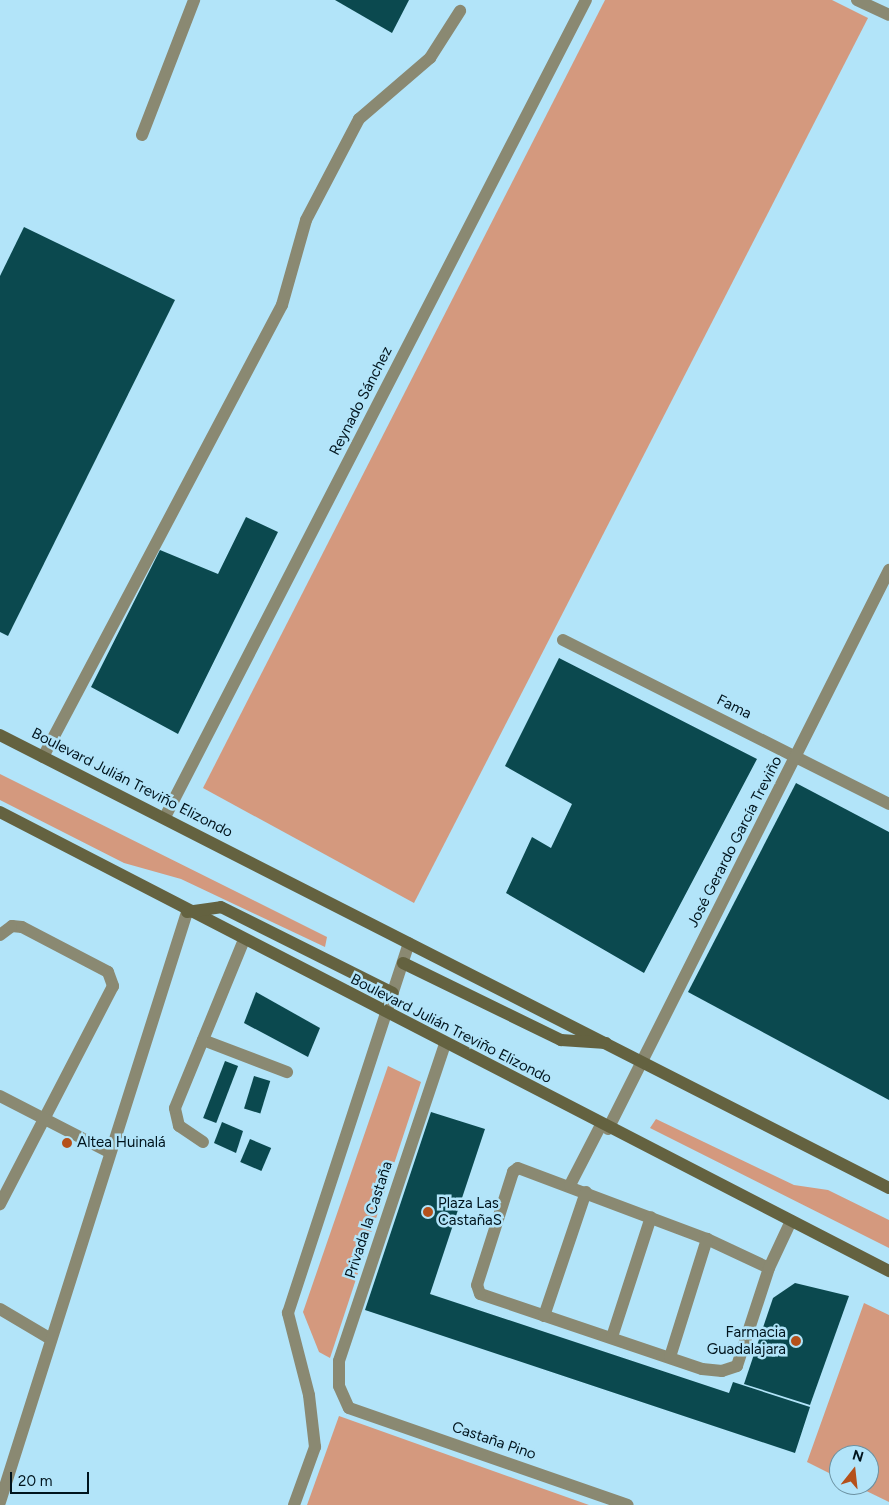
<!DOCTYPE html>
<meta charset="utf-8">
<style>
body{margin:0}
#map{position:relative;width:889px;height:1505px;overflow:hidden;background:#b2e4f9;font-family:Figtree,sans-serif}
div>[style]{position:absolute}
.green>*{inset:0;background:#d4997e}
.building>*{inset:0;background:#0b494f;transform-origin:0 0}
.lane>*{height:12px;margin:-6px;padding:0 6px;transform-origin:6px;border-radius:6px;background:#8a8972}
.street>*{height:12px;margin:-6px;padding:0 6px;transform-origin:6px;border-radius:6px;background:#8a8972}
.secondary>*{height:12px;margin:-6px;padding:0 6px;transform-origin:6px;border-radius:6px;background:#646240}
.dots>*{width:14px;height:14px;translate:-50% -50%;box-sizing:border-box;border:2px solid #b2e4f9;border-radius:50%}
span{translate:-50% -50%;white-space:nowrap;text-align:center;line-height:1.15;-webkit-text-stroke:5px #b2e4f9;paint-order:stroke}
.street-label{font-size:15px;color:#00141d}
.poi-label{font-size:15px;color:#00141d}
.left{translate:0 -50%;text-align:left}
.right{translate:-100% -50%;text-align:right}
.north{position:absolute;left:829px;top:1445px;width:50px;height:50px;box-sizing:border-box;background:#b2e4f9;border:1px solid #6b91a1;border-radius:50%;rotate:16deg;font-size:14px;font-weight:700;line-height:20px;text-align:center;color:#00141d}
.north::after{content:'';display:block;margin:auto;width:18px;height:22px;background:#b5511b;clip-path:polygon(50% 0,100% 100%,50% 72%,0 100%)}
.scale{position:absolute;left:10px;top:1472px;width:79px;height:22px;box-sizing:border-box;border:2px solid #00141d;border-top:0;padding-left:6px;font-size:15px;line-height:18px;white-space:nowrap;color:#00141d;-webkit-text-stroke:4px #b2e4f9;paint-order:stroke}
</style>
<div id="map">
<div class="green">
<div style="clip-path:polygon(605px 0,832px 0,868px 18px,414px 903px,203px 788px)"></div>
<div style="clip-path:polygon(0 774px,327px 937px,325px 947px,181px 879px,124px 863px,0 800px)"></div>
<div style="clip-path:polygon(388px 1066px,421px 1082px,330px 1358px,319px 1352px,303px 1312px)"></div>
<div style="clip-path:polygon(656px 1119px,794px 1185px,828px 1190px,889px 1220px,889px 1248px,650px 1128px)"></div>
<div style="clip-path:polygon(864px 1303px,889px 1315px,889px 1502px,854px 1485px,869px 1485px,869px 1455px,839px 1455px,839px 1478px,807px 1462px)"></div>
<div style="clip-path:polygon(339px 1416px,589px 1505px,307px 1505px)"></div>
</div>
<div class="building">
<div style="clip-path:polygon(335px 0,409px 0,392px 33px)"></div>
<div style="clip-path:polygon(24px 227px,175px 300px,8px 636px,0 632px,0 276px)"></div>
<div style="clip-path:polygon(246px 517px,278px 532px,178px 734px,91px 687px,160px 550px,218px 574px)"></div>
<div style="clip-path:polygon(559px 658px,757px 759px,644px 973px,506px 893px,532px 837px,551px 848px,572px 804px,505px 766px)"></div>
<div style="clip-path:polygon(796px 783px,889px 832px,889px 1100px,688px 992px)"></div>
<div style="clip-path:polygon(256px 992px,320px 1028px,308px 1057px,244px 1023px)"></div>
<div style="left:225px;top:1061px;width:14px;height:61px;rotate:21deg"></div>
<div style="left:254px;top:1076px;width:17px;height:34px;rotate:17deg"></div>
<div style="clip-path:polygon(431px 1112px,485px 1129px,430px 1294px,729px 1393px,733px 1382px,810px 1407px,795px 1453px,365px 1310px)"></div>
<div style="clip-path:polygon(222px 1122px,243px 1131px,236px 1153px,214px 1143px)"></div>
<div style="left:250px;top:1139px;width:23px;height:25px;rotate:23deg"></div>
<div style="clip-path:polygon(795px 1283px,849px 1296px,810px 1405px,744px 1384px,773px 1298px)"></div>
</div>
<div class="lane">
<div style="left:857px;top:0;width:35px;rotate:25deg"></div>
<div style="left:142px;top:135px;width:145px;rotate:-68.9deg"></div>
<div style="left:563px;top:640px;width:365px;rotate:26.7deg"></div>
<div style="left:43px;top:757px;width:511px;rotate:-62.13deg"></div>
<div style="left:282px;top:305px;width:88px;rotate:-74.2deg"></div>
<div style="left:306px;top:220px;width:114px;rotate:-62.3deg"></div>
<div style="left:359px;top:119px;width:94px;rotate:-40.7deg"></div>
<div style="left:430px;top:58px;width:56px;rotate:-57.4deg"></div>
<div style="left:0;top:935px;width:15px;rotate:-37deg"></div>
<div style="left:12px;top:926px;width:10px;rotate:6deg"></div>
<div style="left:22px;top:927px;width:97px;rotate:27.6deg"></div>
<div style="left:108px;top:972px;width:15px;rotate:70deg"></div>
<div style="left:113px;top:986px;width:246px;rotate:117.4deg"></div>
<div style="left:203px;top:1040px;width:90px;rotate:20.9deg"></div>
<div style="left:0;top:1096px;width:123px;rotate:27.2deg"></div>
<div style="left:608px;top:1129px;width:626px;rotate:-63.31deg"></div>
<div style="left:203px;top:1142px;width:29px;rotate:-146deg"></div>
<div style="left:179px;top:1126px;width:18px;rotate:-103deg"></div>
<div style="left:175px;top:1108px;width:182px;rotate:-67.7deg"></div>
<div style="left:518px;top:1168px;width:202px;rotate:20.6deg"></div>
<div style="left:707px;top:1239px;width:68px;rotate:25.1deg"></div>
<div style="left:769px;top:1268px;width:103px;rotate:108.1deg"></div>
<div style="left:737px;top:1366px;width:16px;rotate:162deg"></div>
<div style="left:722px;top:1371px;width:20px;rotate:-174deg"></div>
<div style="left:702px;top:1369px;width:234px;rotate:-161.3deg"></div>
<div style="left:480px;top:1294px;width:9px;rotate:-108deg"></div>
<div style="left:477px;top:1285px;width:119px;rotate:-72.3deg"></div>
<div style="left:513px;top:1172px;width:6px;rotate:-39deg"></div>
<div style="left:570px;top:1185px;width:68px;rotate:-62.7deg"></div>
<div style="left:769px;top:1268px;width:52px;rotate:-64.9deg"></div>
<div style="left:0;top:1309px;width:57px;rotate:30.6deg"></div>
<div style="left:544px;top:1316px;width:131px;rotate:-71.3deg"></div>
<div style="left:612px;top:1337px;width:126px;rotate:-72deg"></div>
<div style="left:670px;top:1357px;width:124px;rotate:-72.6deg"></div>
<div style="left:0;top:1502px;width:619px;rotate:-72.41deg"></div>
</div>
<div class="street">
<div style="left:165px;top:817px;width:919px;rotate:-62.74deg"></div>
<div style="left:445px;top:1044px;width:334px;rotate:108.5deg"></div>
<div style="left:339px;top:1361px;width:25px;rotate:90deg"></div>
<div style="left:339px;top:1386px;width:24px;rotate:66deg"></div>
<div style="left:349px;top:1408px;width:295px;rotate:19.2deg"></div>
<div style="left:294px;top:1505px;width:62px;rotate:-70.1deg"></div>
<div style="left:315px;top:1447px;width:52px;rotate:-96.6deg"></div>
<div style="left:309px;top:1395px;width:85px;rotate:-104.4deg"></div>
<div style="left:288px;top:1313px;width:389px;rotate:-71.9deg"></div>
</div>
<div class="secondary">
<div style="left:0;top:735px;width:998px;rotate:27deg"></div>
<div style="left:0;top:812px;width:1001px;rotate:27.31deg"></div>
<div style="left:187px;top:912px;width:34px;rotate:-8deg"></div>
<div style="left:221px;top:907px;width:192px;rotate:26.6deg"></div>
<div style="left:403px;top:963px;width:176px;rotate:26deg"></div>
<div style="left:561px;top:1040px;width:45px;rotate:3.8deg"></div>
</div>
<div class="dots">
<div style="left:67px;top:1143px;background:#b5511b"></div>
<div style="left:428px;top:1212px;background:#b5511b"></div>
<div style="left:796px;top:1341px;background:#b5511b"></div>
</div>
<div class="street-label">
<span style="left:361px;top:401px;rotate:-63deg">Reynado Sánchez</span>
<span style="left:734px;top:707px;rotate:26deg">Fama</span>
<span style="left:132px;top:783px;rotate:27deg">Boulevard Julián Treviño Elizondo</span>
<span style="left:735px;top:842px;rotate:-63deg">José Gerardo García Treviño</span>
<span style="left:451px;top:1029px;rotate:27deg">Boulevard Julián Treviño Elizondo</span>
<span style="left:369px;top:1220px;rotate:-72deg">Privada la Castaña</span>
<span style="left:494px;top:1441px;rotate:19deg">Castaña Pino</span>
</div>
<div class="poi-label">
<span class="left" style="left:77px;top:1143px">Altea Huinalá</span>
<span class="left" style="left:438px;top:1212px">Plaza Las<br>CastañaS</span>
<span class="right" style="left:786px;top:1341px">Farmacia<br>Guadalajara</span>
</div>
<div class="north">N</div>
<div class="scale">20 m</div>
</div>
